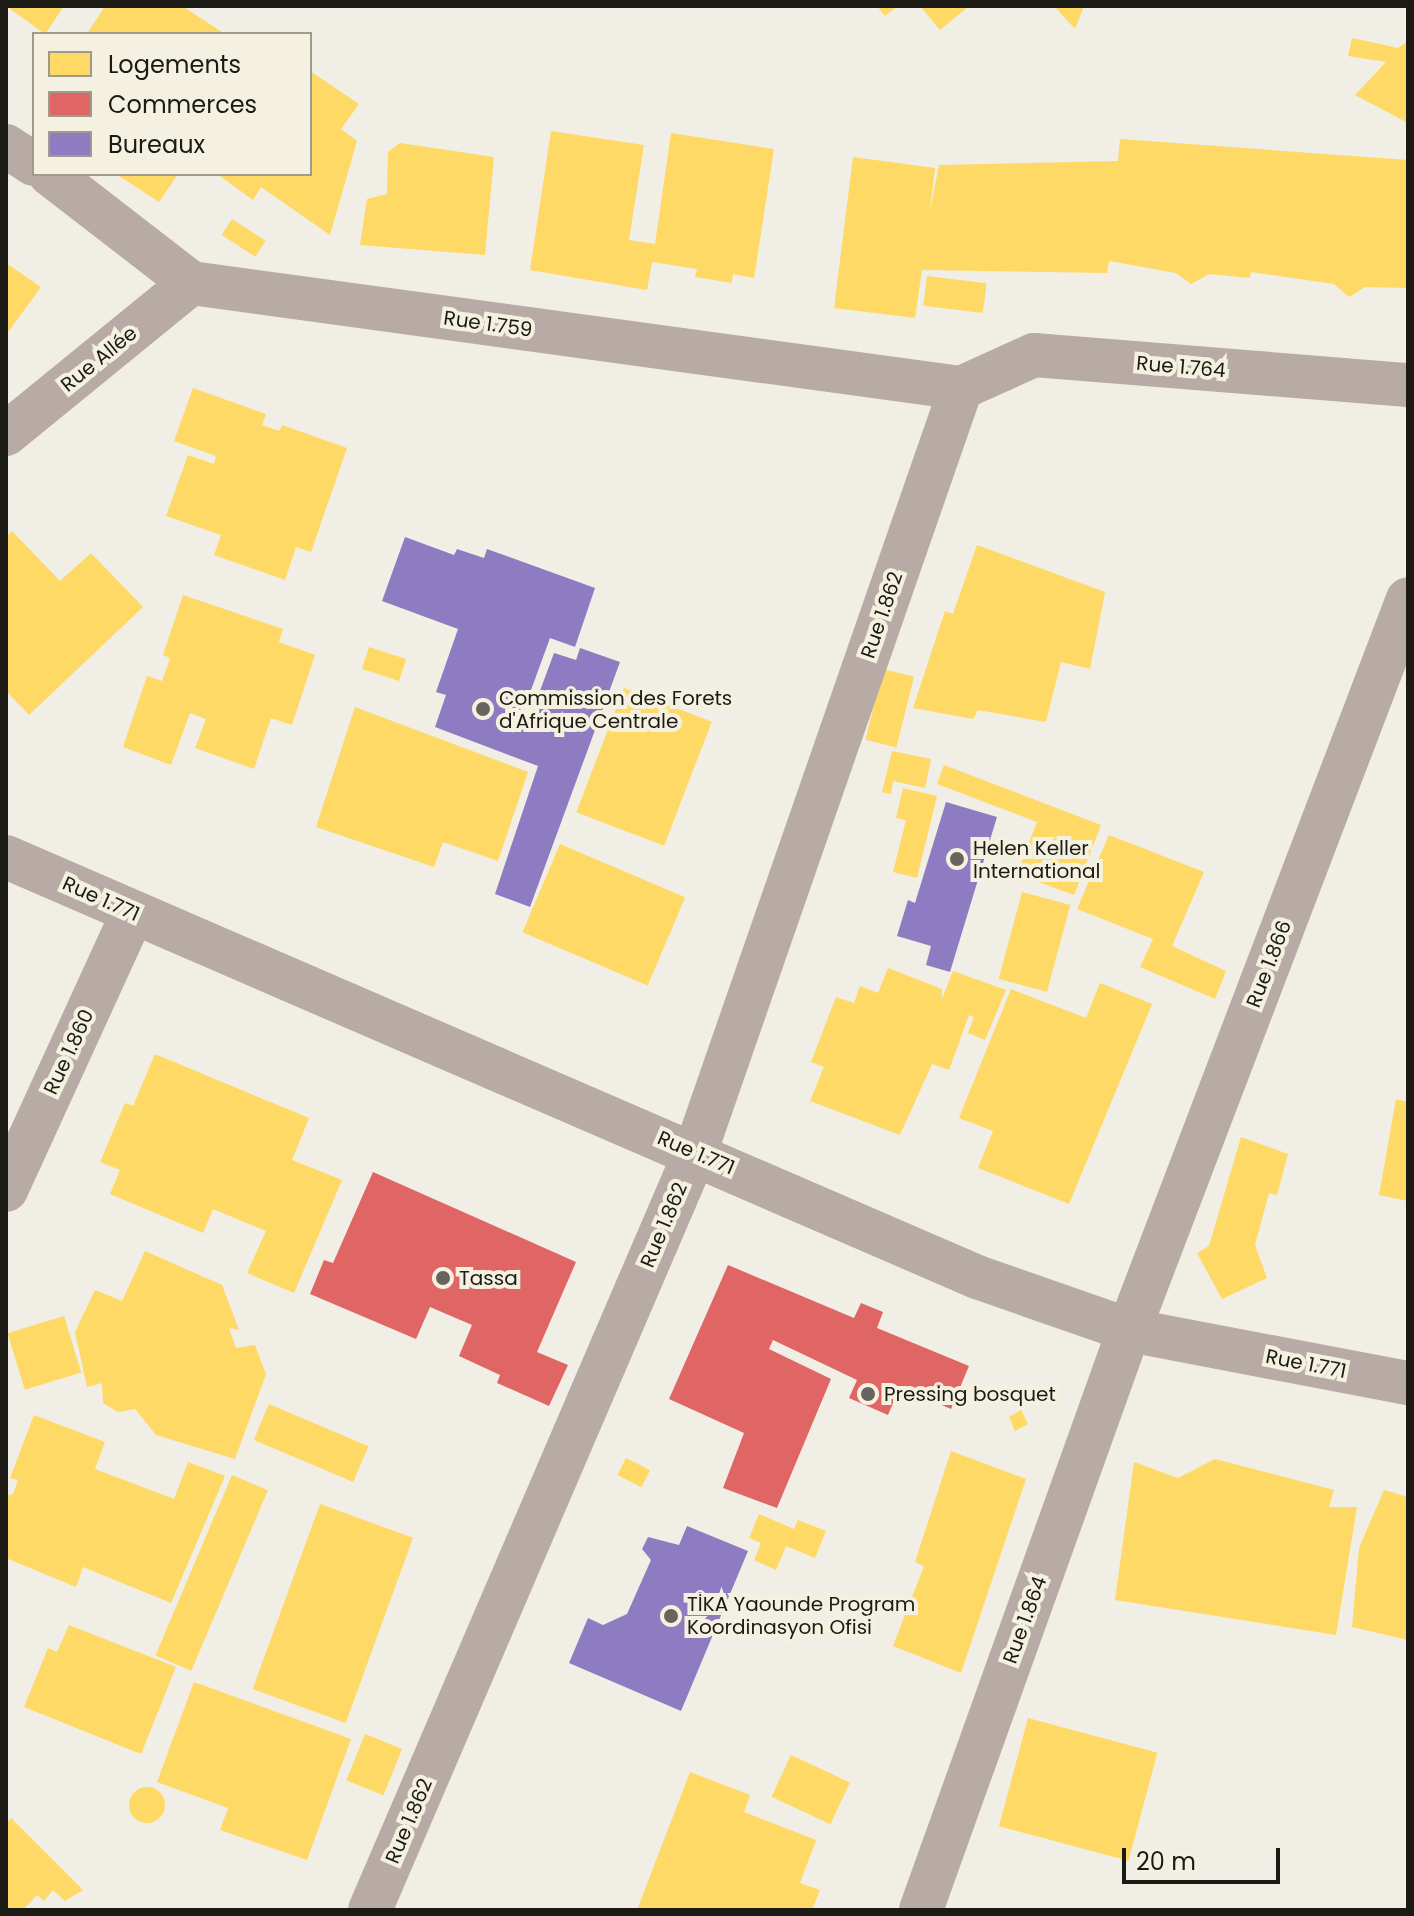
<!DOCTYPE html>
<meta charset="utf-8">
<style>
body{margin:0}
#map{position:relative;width:1414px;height:1916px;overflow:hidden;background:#f0eee5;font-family:Poppins,sans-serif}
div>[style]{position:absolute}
.homes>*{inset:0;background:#ffd966;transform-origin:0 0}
.round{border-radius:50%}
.shops>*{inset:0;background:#e06666}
.offices>*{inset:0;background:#8e7cc3}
.minor>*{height:44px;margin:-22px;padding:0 22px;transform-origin:22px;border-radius:22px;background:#b8aba5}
.tertiary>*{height:44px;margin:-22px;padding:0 22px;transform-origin:22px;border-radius:22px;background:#b8aba5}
.dots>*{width:22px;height:22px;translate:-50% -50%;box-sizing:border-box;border:4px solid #f5f1e0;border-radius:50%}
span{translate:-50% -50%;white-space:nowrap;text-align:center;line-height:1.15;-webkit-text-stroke:8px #f5f1e0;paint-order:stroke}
.street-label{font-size:20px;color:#1c1a14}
.poi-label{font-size:20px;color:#1c1a14}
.left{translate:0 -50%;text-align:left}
.frame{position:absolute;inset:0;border:8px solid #1c1a14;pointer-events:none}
.legend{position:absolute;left:32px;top:32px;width:280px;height:144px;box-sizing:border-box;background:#f5f1e0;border:2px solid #9e9b8e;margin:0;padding:10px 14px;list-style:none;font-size:24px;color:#1c1a14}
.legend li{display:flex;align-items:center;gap:16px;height:40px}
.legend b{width:40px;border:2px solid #9e9b8e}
.scale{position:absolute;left:1122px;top:1848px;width:158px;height:36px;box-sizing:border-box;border:4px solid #1c1a14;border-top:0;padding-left:10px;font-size:24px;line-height:28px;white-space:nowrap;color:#1c1a14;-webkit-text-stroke:6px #f5f1e0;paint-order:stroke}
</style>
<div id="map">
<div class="homes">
<div style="clip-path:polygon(6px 6px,64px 6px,45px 34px)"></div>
<div style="clip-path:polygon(105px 6px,182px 6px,225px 34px,87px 34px)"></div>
<div style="clip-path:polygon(877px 6px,898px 6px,885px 16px)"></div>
<div style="clip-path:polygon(920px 6px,969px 6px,940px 30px)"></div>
<div style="clip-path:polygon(1054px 6px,1084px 6px,1075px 29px)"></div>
<div style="clip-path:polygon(1352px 38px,1398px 48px,1408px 41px,1408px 123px,1355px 95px,1386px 62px,1348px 56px)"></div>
<div style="clip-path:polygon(310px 71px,359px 104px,341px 129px,357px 141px,330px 235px,261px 187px,253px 200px,217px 174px,310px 174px)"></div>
<div style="clip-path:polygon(551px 131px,644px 145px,629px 240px,655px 244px,671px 133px,774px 149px,754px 278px,733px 274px,732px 283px,695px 277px,697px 269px,652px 262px,647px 290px,530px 270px)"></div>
<div style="clip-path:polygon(1120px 139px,1408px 160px,1408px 288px,1365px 287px,1349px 297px,1334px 284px,1251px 272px,1250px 278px,1209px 274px,1191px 284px,1176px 273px,1109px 261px,1107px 273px,922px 270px,915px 318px,834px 308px,853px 157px,935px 168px,930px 211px,939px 165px,1118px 161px)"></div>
<div style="clip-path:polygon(400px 143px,494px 157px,485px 255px,360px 245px,367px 199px,387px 194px,388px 152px)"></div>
<div style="clip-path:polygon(116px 174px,178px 174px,159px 202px)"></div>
<div style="left:232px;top:219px;width:40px;height:19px;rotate:33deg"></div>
<div style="clip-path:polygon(6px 263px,41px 287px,6px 335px)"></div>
<div style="left:927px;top:276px;width:60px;height:30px;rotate:7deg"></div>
<div style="clip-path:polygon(193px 388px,266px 414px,262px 425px,279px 431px,282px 425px,347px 448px,311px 552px,296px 547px,285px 580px,214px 555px,221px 535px,166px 516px,188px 455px,214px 464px,216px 456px,174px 441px)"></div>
<div style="clip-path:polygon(12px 531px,60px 581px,91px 553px,143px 607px,29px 715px,6px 691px,6px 537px)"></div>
<div style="clip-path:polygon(977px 545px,1105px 592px,1090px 669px,1061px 662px,1046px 722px,978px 710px,973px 719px,913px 708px,945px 611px,953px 614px)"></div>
<div style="clip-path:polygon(183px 595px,283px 629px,279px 642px,315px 655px,292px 725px,271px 718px,254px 769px,195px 748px,206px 719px,190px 713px,171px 765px,123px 747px,147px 676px,162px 681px,170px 658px,163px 655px)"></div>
<div style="left:369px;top:647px;width:39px;height:23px;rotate:18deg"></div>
<div style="left:883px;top:669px;width:32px;height:73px;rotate:14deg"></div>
<div style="left:624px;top:688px;width:94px;height:133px;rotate:21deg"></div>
<div style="clip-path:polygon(355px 707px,528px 772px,498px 861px,443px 842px,434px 867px,316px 827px)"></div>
<div style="clip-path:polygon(892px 751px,931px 759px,925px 788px,893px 781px,891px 794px,882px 792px)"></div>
<div style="clip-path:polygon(944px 765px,1101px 825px,1074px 895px,1017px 874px,1037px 822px,937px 784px)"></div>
<div style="clip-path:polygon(903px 788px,937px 796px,917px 878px,893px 872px,906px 820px,896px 818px)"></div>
<div style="clip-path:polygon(1109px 835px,1204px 872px,1172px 946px,1226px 971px,1215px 999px,1140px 967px,1153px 939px,1077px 909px)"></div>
<div style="left:560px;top:844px;width:136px;height:96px;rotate:23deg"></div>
<div style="left:1022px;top:892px;width:50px;height:90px;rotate:15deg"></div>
<div style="clip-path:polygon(888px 968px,942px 989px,942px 999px,953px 971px,1006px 990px,985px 1040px,968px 1033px,974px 1017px,969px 1015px,949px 1070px,932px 1064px,900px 1135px,810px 1101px,824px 1067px,811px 1062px,836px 997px,854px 1003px,860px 986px,878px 993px)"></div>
<div style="clip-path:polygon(1100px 983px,1152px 1004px,1069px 1204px,978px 1168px,993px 1131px,959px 1118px,1011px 989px,1086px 1018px)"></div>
<div style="clip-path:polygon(155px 1054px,309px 1118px,292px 1160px,342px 1180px,294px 1293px,247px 1273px,266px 1231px,213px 1209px,203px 1233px,110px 1194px,120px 1170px,100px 1162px,125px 1103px,133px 1106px)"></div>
<div style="clip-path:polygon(1396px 1099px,1408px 1102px,1408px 1201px,1379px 1195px)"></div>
<div style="clip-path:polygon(1241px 1137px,1288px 1154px,1277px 1195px,1269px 1193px,1255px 1245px,1267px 1278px,1222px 1299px,1197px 1253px,1209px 1246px)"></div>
<div style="clip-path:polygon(145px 1251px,222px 1285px,239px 1330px,229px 1328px,236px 1348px,255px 1345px,266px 1374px,235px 1459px,156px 1435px,135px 1409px,118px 1412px,103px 1403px,102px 1383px,87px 1387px,75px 1332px,95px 1290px,122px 1301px)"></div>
<div style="left:64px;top:1316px;width:59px;height:59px;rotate:73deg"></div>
<div style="left:269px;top:1404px;width:108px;height:39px;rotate:23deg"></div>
<div style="clip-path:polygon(1021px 1410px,1028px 1424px,1015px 1431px,1009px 1417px)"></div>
<div style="clip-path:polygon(34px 1415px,105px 1442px,95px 1469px,174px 1499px,188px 1462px,225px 1476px,171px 1603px,83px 1567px,76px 1587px,6px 1558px,6px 1496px,13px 1494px,18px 1480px,10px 1478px)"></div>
<div style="clip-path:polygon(951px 1451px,1026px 1479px,961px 1673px,893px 1646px,924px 1566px,915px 1562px)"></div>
<div style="left:626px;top:1458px;width:27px;height:19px;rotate:27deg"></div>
<div style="clip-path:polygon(1215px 1459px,1334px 1490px,1329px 1507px,1357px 1507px,1336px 1635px,1115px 1600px,1134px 1462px,1178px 1478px)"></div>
<div style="left:232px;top:1475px;width:39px;height:196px;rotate:23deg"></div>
<div style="clip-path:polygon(1384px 1490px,1408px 1497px,1408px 1640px,1352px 1627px,1359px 1548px)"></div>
<div style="left:320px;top:1504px;width:99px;height:197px;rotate:20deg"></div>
<div style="clip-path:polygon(759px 1514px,794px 1529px,798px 1520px,826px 1531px,815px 1558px,786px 1546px,776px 1570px,754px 1560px,761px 1543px,749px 1538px)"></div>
<div style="clip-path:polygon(69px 1625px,176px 1667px,141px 1754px,24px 1707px,48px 1648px,57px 1652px)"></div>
<div style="clip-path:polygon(194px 1682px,351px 1739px,307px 1860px,220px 1830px,228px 1808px,157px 1782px)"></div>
<div style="left:1028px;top:1718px;width:134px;height:112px;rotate:15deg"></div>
<div style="left:365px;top:1734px;width:40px;height:50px;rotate:22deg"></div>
<div style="left:791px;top:1755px;width:65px;height:46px;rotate:25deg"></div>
<div style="clip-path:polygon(690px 1772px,750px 1795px,744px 1812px,816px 1840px,800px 1883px,820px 1890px,812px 1910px,637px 1910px)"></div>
<div class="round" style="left:129px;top:1787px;width:36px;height:36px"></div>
<div style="clip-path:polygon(11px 1818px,83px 1890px,65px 1901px,53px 1890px,44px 1901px,37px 1895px,23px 1910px,6px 1910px,6px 1824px)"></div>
</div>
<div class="shops">
<div style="clip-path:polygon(373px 1172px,576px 1262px,537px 1352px,568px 1365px,549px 1406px,497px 1383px,500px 1375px,459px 1356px,472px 1325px,430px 1307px,416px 1339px,310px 1294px,324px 1260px,333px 1263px)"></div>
<div style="clip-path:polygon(728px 1265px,854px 1318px,861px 1303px,883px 1312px,877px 1328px,969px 1366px,951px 1409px,900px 1387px,888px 1415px,849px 1398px,857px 1380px,773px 1340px,769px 1349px,831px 1379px,777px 1508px,723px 1488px,744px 1433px,669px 1399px)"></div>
</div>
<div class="offices">
<div style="clip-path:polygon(405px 537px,454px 555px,457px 549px,484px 558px,487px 549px,595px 588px,575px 647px,550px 638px,519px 723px,527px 726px,554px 653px,576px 660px,580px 648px,620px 662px,530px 907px,495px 894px,538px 766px,435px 727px,446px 695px,436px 692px,458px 629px,382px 601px)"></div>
<div style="clip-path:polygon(946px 802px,997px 817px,950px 972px,926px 965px,931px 946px,897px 936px,908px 900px,915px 903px)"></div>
<div style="clip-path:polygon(687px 1526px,748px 1551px,681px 1711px,569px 1663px,588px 1618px,603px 1625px,627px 1614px,651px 1560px,642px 1549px,648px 1537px,679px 1545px)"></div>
</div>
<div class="minor">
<div style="left:6px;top:146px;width:33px;rotate:33deg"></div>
<div style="left:50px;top:174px;width:178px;rotate:37.7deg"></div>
<div style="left:191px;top:283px;width:777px;rotate:7.77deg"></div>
<div style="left:961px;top:388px;width:80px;rotate:-24.3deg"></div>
<div style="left:1034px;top:355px;width:375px;rotate:4.6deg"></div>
<div style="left:6px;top:434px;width:239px;rotate:-39.2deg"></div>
<div style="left:6px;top:1190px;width:305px;rotate:-65.4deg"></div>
<div style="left:370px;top:1910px;width:824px;rotate:-66.76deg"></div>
<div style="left:695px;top:1153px;width:810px;rotate:-70.83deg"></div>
<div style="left:921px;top:1910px;width:616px;rotate:-70.27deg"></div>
<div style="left:1129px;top:1330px;width:782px;rotate:-69.11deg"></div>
</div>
<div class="tertiary">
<div style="left:6px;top:857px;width:1058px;rotate:23.39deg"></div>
<div style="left:977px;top:1277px;width:161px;rotate:19.2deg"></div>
<div style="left:1129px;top:1330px;width:284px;rotate:10.8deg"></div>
</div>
<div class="dots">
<div style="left:483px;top:709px;background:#66645d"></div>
<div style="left:957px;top:859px;background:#66645d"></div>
<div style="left:443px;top:1278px;background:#66645d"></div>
<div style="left:868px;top:1394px;background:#66645d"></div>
<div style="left:671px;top:1616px;background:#66645d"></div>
</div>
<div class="street-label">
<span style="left:488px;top:324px;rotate:8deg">Rue 1.759</span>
<span style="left:99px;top:359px;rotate:-39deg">Rue Allée</span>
<span style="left:1181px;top:367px;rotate:5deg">Rue 1.764</span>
<span style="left:882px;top:615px;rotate:-71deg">Rue 1.862</span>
<span style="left:101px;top:899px;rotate:24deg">Rue 1.771</span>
<span style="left:1269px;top:964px;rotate:-69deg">Rue 1.866</span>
<span style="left:69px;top:1052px;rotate:-65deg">Rue 1.860</span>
<span style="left:696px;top:1153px;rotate:23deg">Rue 1.771</span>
<span style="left:664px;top:1225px;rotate:-67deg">Rue 1.862</span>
<span style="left:1306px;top:1364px;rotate:11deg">Rue 1.771</span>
<span style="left:1025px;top:1620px;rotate:-70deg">Rue 1.864</span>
<span style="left:409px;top:1821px;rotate:-67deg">Rue 1.862</span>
</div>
<div class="poi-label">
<span class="left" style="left:499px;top:710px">Commission des Forets<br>d'Afrique Centrale</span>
<span class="left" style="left:973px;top:860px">Helen Keller<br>International</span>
<span class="left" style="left:459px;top:1278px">Tassa</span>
<span class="left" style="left:884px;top:1394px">Pressing bosquet</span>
<span class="left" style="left:687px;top:1616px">TİKA Yaounde Program<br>Koordinasyon Ofisi</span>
</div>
<div class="frame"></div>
<ul class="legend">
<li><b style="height:22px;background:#ffd966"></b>Logements</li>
<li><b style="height:22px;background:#e06666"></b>Commerces</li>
<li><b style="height:22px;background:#8e7cc3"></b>Bureaux</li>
</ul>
<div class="scale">20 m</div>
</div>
